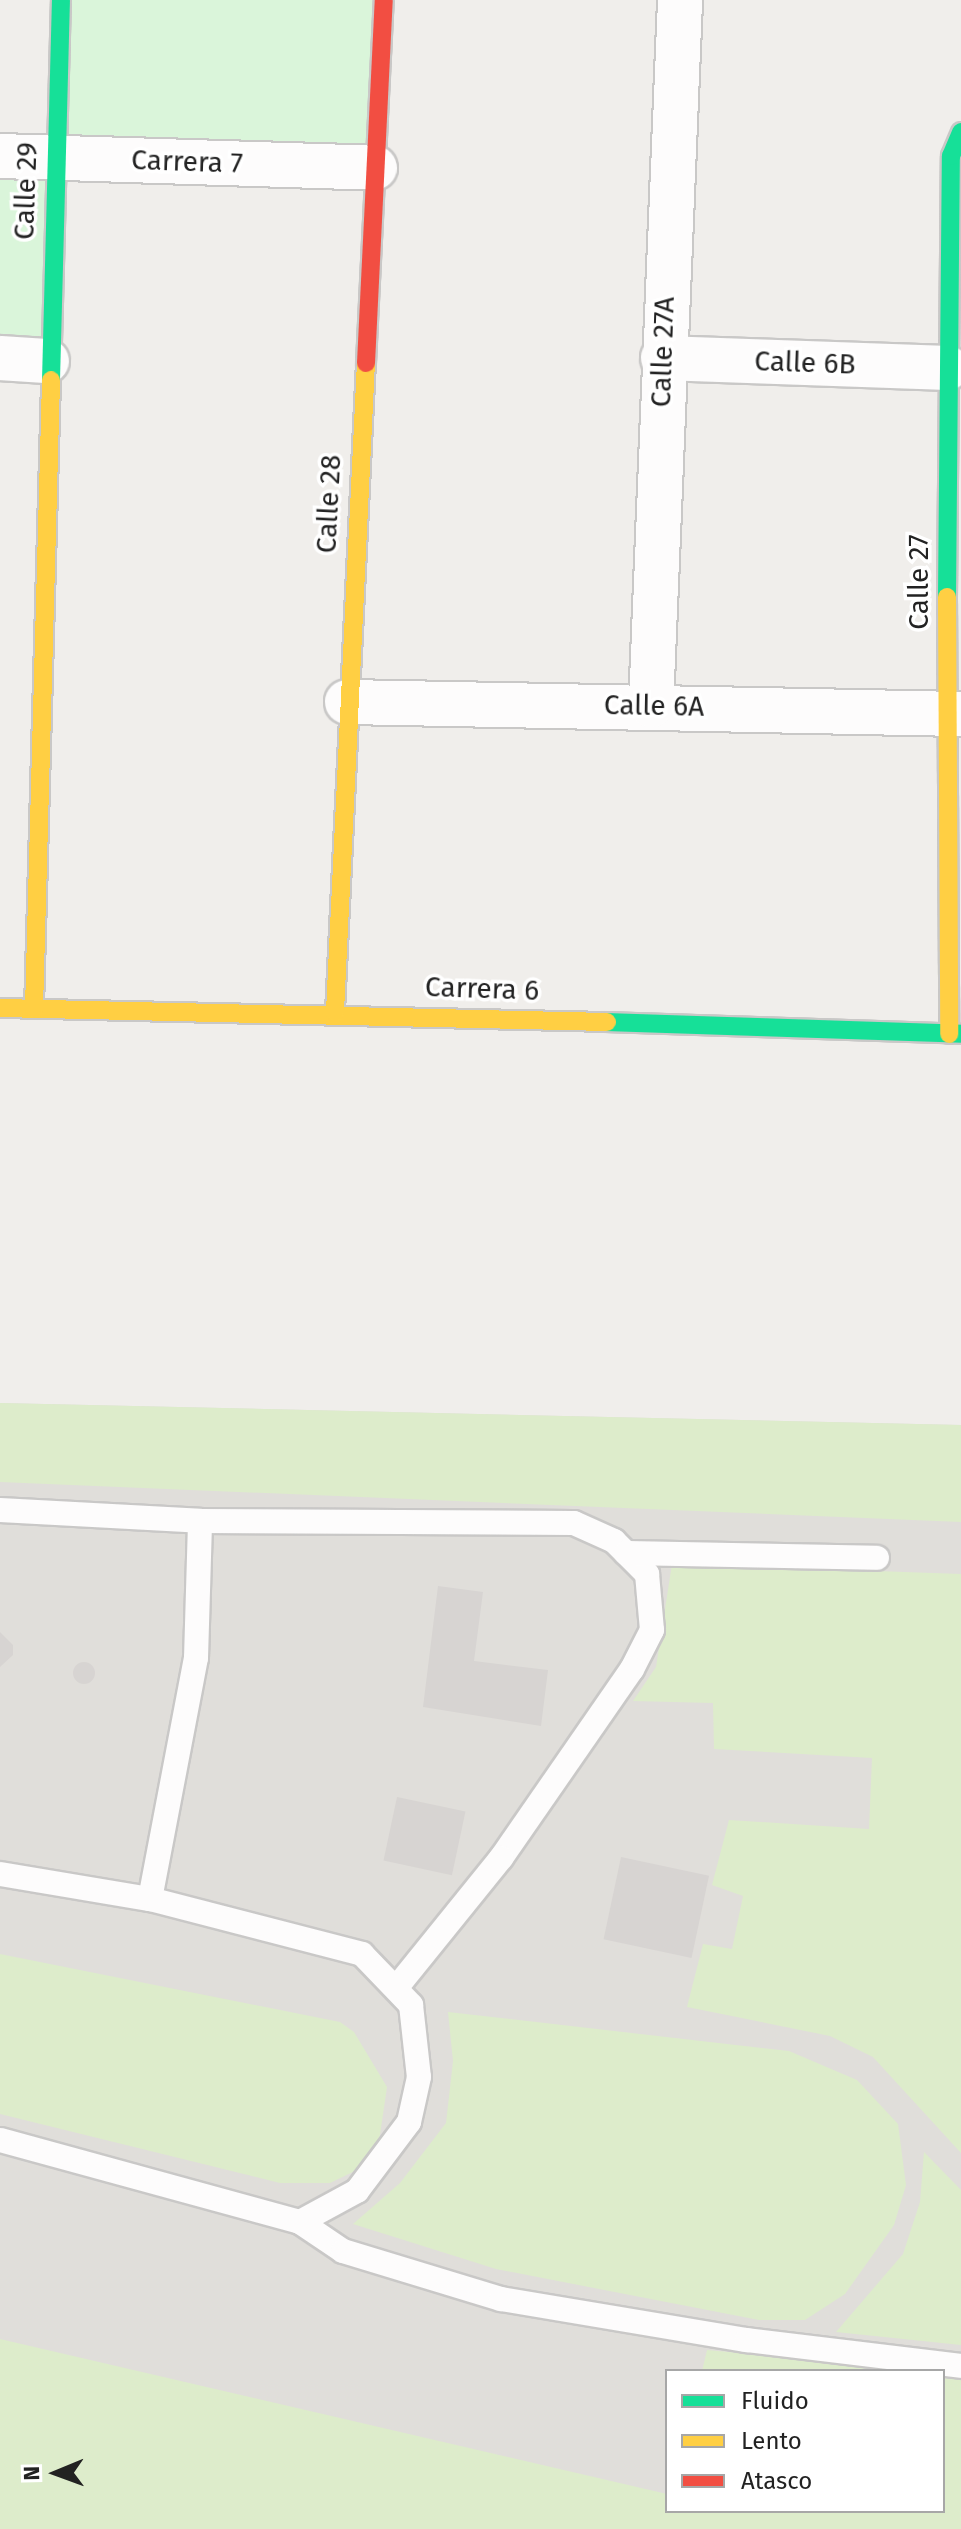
<!DOCTYPE html>
<style>
body{margin:0}
#map{position:relative;width:961px;height:2529px;overflow:hidden;background:#f0eeeb;font-family:"Fira Sans",sans-serif}
div>[style]{position:absolute}
.airport>*{inset:0;background:#e0deda}
.grass>*{inset:0;background:#ddeccb}
.park>*{inset:0;background:#daf5da}
.building>*{inset:0;background:#d7d4d2;transform-origin:0 0}
.round{border-radius:50%}
.roads{filter:drop-shadow(2px 0 #c9c8c7) drop-shadow(-2px 0 #c9c8c7) drop-shadow(0 2px #c9c8c7) drop-shadow(0 -2px #c9c8c7)}
.lane>*{height:24px;margin:-12px;padding:0 12px;transform-origin:12px;border-radius:12px;background:#fdfcfc}
.street>*{height:44px;margin:-22px;padding:0 22px;transform-origin:22px;border-radius:22px;background:#fdfcfc}
.fast>*{height:18px;margin:-9px;padding:0 9px;transform-origin:9px;border-radius:9px;background:#16e098}
.slow>*{height:18px;margin:-9px;padding:0 9px;transform-origin:9px;border-radius:9px;background:#ffcf43}
.jam>*{height:18px;margin:-9px;padding:0 9px;transform-origin:9px;border-radius:9px;background:#f24e42}
span{translate:-50% -50%;white-space:nowrap;text-align:center;line-height:1.15;-webkit-text-stroke:7px #fff;paint-order:stroke}
.street-label{font-size:28px;color:#222}
.legend{position:absolute;left:665px;top:2369px;width:280px;height:144px;box-sizing:border-box;background:#fff;border:2px solid #a7a7a7;margin:0;padding:10px 14px;list-style:none;font-size:24px;color:#222}
.legend li{display:flex;align-items:center;gap:16px;height:40px}
.legend b{width:40px;border:2px solid #a7a7a7}
.north{position:absolute;left:16px;top:2433px;width:80px;height:80px;-webkit-text-stroke:6px #fff;paint-order:stroke;rotate:269deg;font-size:22px;font-weight:700;line-height:32px;text-align:center;color:#222}
.north::after{content:'';display:block;margin:auto;width:28px;height:36px;background:#222;clip-path:polygon(50% 0,100% 100%,50% 72%,0 100%)}
</style>
<div id="map">
<div class="airport">
<div style="clip-path:polygon(evenodd,0 1403px,961px 1425px,961px 2529px,0 2529px,0 1403px,667px 2371px,943px 2371px,943px 2511px,667px 2511px,667px 2371px)"></div>
</div>
<div class="grass">
<div style="clip-path:polygon(0 1403px,961px 1425px,961px 1522px,0 1482px)"></div>
<div style="clip-path:polygon(672px 1564px,961px 1574px,961px 2153px,873px 2057px,830px 2036px,687px 2007px,703px 1944px,732px 1949px,743px 1896px,712px 1885px,729px 1820px,869px 1829px,872px 1758px,714px 1749px,713px 1703px,633px 1701px,656px 1667px)"></div>
<div style="clip-path:polygon(0 1954px,340px 2022px,354px 2032px,387px 2087px,378px 2148px,359px 2169px,330px 2183px,280px 2183px,0 2114px)"></div>
<div style="clip-path:polygon(448px 2012px,789px 2051px,857px 2080px,898px 2124px,906px 2185px,894px 2225px,845px 2294px,805px 2320px,759px 2320px,496px 2269px,353px 2224px,400px 2183px,446px 2123px,453px 2061px)"></div>
<div style="clip-path:polygon(924px 2152px,961px 2190px,961px 2345px,836px 2332px,903px 2254px,920px 2202px)"></div>
<div style="clip-path:polygon(0 2339px,667px 2494px,667px 2511px,943px 2511px,943px 2371px,961px 2373px,961px 2529px,0 2529px)"></div>
<div style="clip-path:polygon(707px 2350px,871px 2365px,940px 2371px,702px 2371px)"></div>
</div>
<div class="park">
<div style="clip-path:polygon(61px 0,384px 0,375px 168px,55px 158px,47px 361px,0 358px,0 156px,55px 158px)"></div>
</div>
<div class="building">
<div style="clip-path:polygon(438px 1586px,483px 1592px,474px 1661px,548px 1670px,541px 1726px,423px 1707px)"></div>
<div style="clip-path:polygon(0 1632px,13px 1645px,13px 1655px,0 1667px)"></div>
<div class="round" style="left:73px;top:1662px;width:22px;height:22px"></div>
<div style="left:397px;top:1797px;width:70px;height:65px;rotate:12deg"></div>
<div style="left:621px;top:1857px;width:90px;height:84px;rotate:12deg"></div>
</div>
<div class="roads">
<div class="lane">
<div style="left:0;top:1510px;width:200px;rotate:3.1deg"></div>
<div style="left:200px;top:1521px;width:374px;rotate:0.3deg"></div>
<div style="left:574px;top:1523px;width:44px;rotate:24.2deg"></div>
<div style="left:614px;top:1541px;width:47px;rotate:45deg"></div>
<div style="left:647px;top:1574px;width:56px;rotate:84.9deg"></div>
<div style="left:652px;top:1630px;width:44px;rotate:117.1deg"></div>
<div style="left:632px;top:1669px;width:230px;rotate:124.7deg"></div>
<div style="left:501px;top:1858px;width:166px;rotate:128.9deg"></div>
<div style="left:626px;top:1553px;width:251px;rotate:1.1deg"></div>
<div style="left:0;top:1874px;width:152px;rotate:9.5deg"></div>
<div style="left:150px;top:1899px;width:219px;rotate:14.5deg"></div>
<div style="left:362px;top:1954px;width:71px;rotate:46.1deg"></div>
<div style="left:411px;top:2005px;width:72px;rotate:83.7deg"></div>
<div style="left:419px;top:2077px;width:46px;rotate:102.5deg"></div>
<div style="left:409px;top:2122px;width:86px;rotate:127deg"></div>
<div style="left:357px;top:2191px;width:65px;rotate:151.5deg"></div>
<div style="left:300px;top:2222px;width:311px;rotate:-164.7deg"></div>
<div style="left:150px;top:1899px;width:245px;rotate:-79.2deg"></div>
<div style="left:196px;top:1658px;width:137px;rotate:-88.3deg"></div>
<div style="left:300px;top:2222px;width:52px;rotate:34deg"></div>
<div style="left:343px;top:2251px;width:165px;rotate:16.9deg"></div>
<div style="left:501px;top:2299px;width:249px;rotate:9.5deg"></div>
<div style="left:747px;top:2340px;width:216px;rotate:6.9deg"></div>
</div>
<div class="street">
<div style="left:0;top:156px;width:375px;rotate:1.8deg"></div>
<div style="left:0;top:358px;width:47px;rotate:3.7deg"></div>
<div style="left:663px;top:358px;width:285px;rotate:2deg"></div>
<div style="left:347px;top:702px;width:614px;rotate:1.12deg"></div>
<div style="left:651px;top:705px;width:706px;rotate:-87.64deg"></div>
</div>
<div class="fast">
<div style="left:51px;top:380px;width:380px;rotate:-88.5deg"></div>
<div style="left:947px;top:597px;width:441px;rotate:-89.5deg"></div>
<div style="left:951px;top:156px;width:26px;rotate:-67deg"></div>
<div style="left:607px;top:1022px;width:354px;rotate:1.9deg"></div>
</div>
<div class="slow">
<div style="left:947px;top:597px;width:437px;rotate:89.7deg"></div>
<div style="left:0;top:1008px;width:607px;rotate:1.32deg"></div>
<div style="left:34px;top:1009px;width:629px;rotate:-88.45deg"></div>
<div style="left:335px;top:1012px;width:650px;rotate:-87.27deg"></div>
</div>
<div class="jam">
<div style="left:366px;top:363px;width:363px;rotate:-87.2deg"></div>
</div>
</div>
<div class="street-label">
<span style="left:187px;top:162px;rotate:2deg">Carrera 7</span>
<span style="left:26px;top:191px;rotate:-88deg">Calle 29</span>
<span style="left:663px;top:352px;rotate:-88deg">Calle 27A</span>
<span style="left:805px;top:363px;rotate:2deg">Calle 6B</span>
<span style="left:329px;top:504px;rotate:-87deg">Calle 28</span>
<span style="left:919px;top:582px;rotate:-90deg">Calle 27</span>
<span style="left:654px;top:706px;rotate:1deg">Calle 6A</span>
<span style="left:482px;top:989px;rotate:2deg">Carrera 6</span>
</div>
<ul class="legend">
<li><b style="height:10px;background:#16e098"></b>Fluido</li>
<li><b style="height:10px;background:#ffcf43"></b>Lento</li>
<li><b style="height:10px;background:#f24e42"></b>Atasco</li>
</ul>
<div class="north">N</div>
</div>
